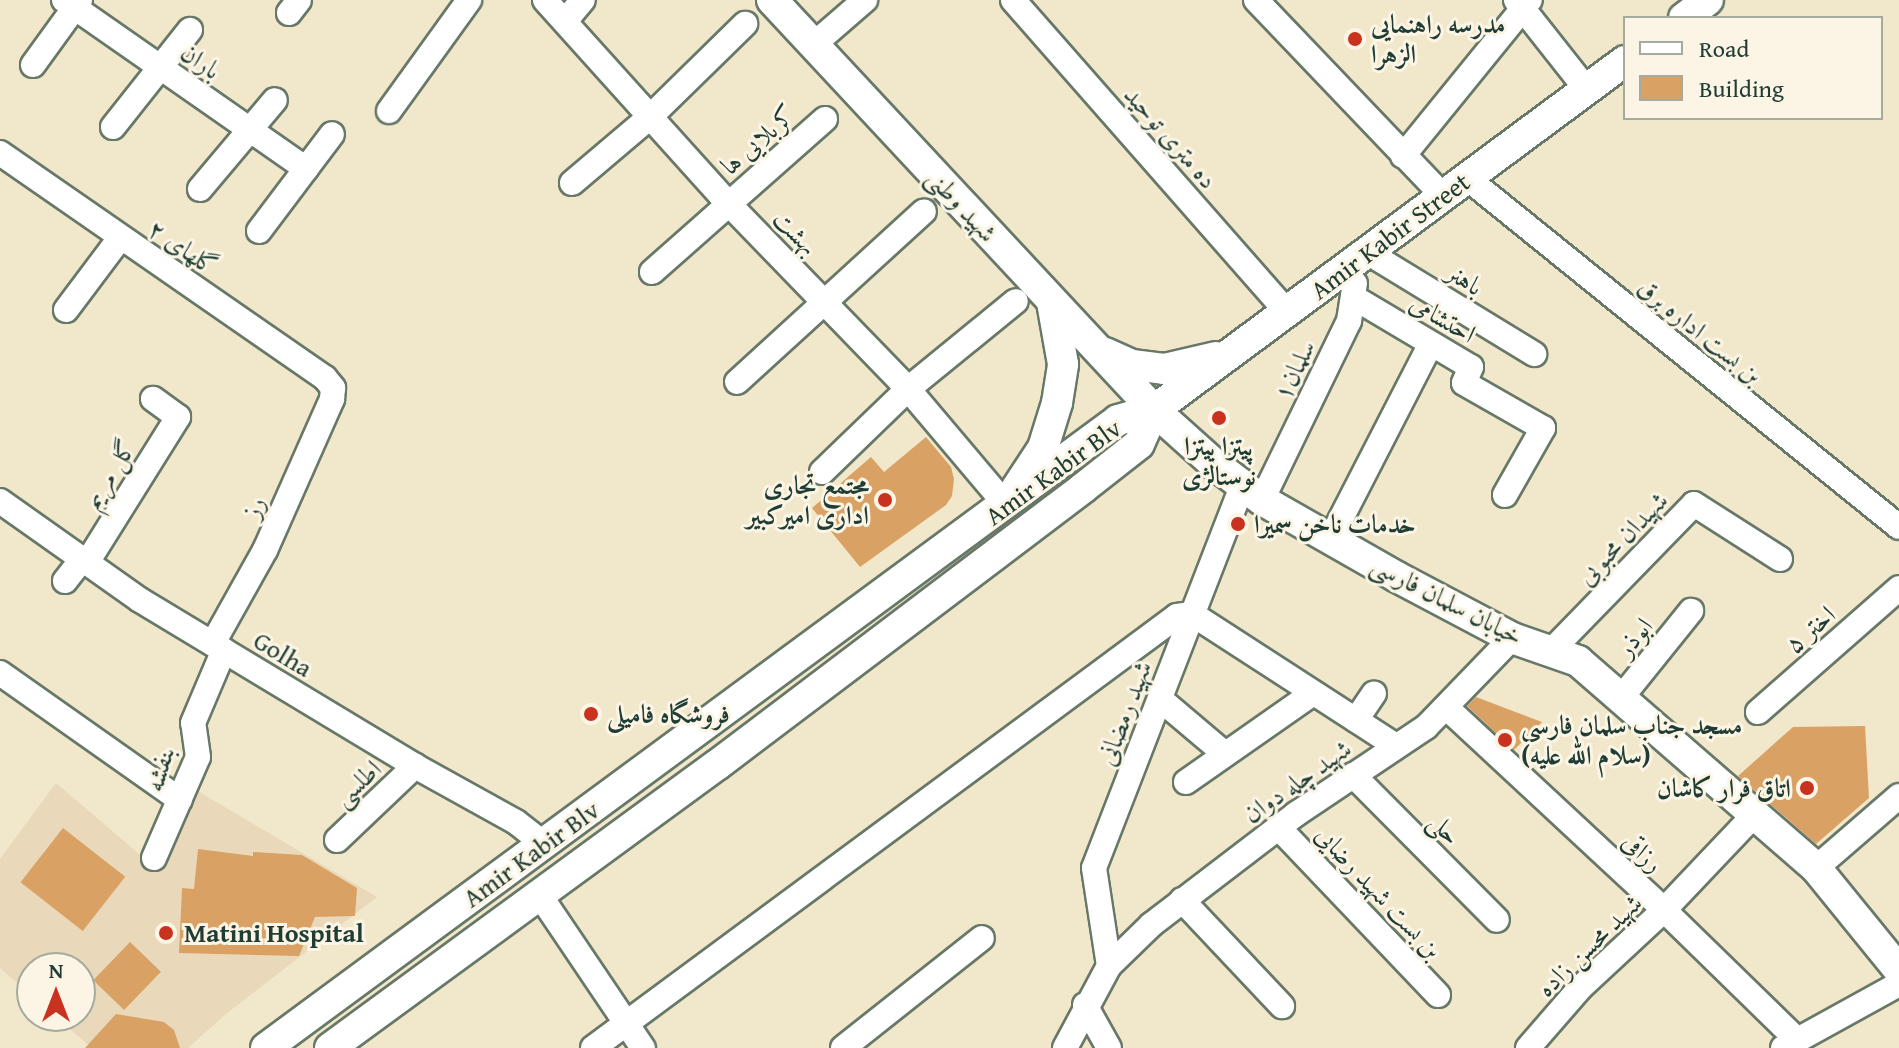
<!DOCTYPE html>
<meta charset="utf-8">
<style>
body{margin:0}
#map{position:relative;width:1899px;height:1048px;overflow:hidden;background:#f1e7ca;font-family:"Gentium Book Plus",Amiri,serif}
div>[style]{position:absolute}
.built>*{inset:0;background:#e9d9ba}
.building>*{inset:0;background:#d9a264;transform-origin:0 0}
.roads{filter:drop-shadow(2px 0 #687868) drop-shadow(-2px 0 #687868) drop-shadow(0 2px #687868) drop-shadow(0 -2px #687868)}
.minor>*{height:24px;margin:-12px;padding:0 12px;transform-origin:12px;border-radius:12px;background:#fff}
.major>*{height:30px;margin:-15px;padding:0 15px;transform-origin:15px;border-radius:15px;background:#fff}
.dots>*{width:22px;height:22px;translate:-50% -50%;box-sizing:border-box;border:4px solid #fcf5e5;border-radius:50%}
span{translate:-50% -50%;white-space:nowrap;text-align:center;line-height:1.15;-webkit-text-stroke:6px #fcf5e5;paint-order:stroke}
.poi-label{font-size:26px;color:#1f3d34;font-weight:700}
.left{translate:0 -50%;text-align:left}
.right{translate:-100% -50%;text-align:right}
.street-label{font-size:26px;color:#1f3d34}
.legend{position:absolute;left:1623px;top:16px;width:260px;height:104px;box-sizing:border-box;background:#fcf5e5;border:2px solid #a4ab9e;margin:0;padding:10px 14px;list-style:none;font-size:24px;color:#1f3d34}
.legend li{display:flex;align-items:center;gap:16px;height:40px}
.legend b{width:40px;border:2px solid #a4ab9e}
.north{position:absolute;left:16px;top:952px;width:80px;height:80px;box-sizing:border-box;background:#fcf5e5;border:2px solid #a4ab9e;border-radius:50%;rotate:0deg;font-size:22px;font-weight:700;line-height:32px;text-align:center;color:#1f3d34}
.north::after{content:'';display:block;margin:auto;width:28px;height:36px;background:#c8321e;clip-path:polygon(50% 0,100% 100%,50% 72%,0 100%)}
</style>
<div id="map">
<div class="built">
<div style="clip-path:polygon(56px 783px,158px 870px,196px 790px,377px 897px,226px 1014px,188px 1048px,92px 1048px,55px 1016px,80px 1016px,80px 968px,32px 968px,32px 996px,0 968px,0 859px)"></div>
</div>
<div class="building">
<div style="clip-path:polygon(926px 437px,951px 467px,954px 479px,952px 496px,946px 505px,860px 567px,812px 508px,871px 457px,884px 472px)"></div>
<div style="clip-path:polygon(1476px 697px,1542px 722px,1514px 750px,1467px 706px)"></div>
<div style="clip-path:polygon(1865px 726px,1869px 798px,1816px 844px,1738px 776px,1793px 727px)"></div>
<div style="left:63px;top:828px;width:79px;height:69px;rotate:38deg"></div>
<div style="clip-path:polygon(198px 849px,253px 856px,253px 852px,302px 855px,357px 888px,355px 916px,315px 917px,299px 956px,179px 953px,182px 888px,194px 889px)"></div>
<div style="left:130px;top:942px;width:43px;height:53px;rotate:44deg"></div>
<div style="clip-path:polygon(116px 1014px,164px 1022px,174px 1030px,180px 1048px,85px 1048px)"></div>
</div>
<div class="roads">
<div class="minor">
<div style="left:64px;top:0;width:295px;rotate:34.9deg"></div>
<div style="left:545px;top:0;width:275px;rotate:48deg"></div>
<div style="left:729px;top:204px;width:257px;rotate:45.9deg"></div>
<div style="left:908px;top:389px;width:152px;rotate:49.8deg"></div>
<div style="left:1013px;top:0;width:415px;rotate:48.7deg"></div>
<div style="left:1256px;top:0;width:271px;rotate:46.3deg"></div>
<div style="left:1516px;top:0;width:115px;rotate:51.7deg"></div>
<div style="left:289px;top:13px;width:16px;rotate:-52deg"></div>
<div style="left:566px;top:20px;width:26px;rotate:-50deg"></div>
<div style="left:813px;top:45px;width:69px;rotate:-40.9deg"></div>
<div style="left:33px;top:65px;width:80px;rotate:-54.1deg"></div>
<div style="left:389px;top:111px;width:137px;rotate:-54.2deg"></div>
<div style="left:113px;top:127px;width:124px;rotate:-51.6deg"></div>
<div style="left:0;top:153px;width:395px;rotate:34.7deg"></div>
<div style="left:325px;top:378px;width:13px;rotate:51deg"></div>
<div style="left:333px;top:388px;width:11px;rotate:95deg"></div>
<div style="left:332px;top:399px;width:165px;rotate:113.9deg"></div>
<div style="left:265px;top:550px;width:107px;rotate:119.2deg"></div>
<div style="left:1403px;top:156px;width:201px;rotate:-50.9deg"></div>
<div style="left:1467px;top:178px;width:555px;rotate:38.93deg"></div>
<div style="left:572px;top:183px;width:104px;rotate:-40.3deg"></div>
<div style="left:651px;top:116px;width:132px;rotate:-44.4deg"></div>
<div style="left:200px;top:189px;width:116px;rotate:-49.9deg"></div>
<div style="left:259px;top:231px;width:121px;rotate:-53deg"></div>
<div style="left:1367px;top:252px;width:196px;rotate:31.4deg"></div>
<div style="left:652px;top:272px;width:231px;rotate:-41.5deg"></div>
<div style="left:1353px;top:297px;width:137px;rotate:30.7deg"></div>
<div style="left:1471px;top:367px;width:17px;rotate:114deg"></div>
<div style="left:1464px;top:383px;width:91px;rotate:29.7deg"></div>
<div style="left:1543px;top:428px;width:77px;rotate:119.6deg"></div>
<div style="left:66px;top:310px;width:90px;rotate:-53.1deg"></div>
<div style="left:737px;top:382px;width:253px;rotate:-42.4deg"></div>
<div style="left:822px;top:472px;width:120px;rotate:-44deg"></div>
<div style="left:908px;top:389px;width:139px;rotate:-39.2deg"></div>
<div style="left:1262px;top:500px;width:199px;rotate:-64.1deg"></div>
<div style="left:1349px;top:321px;width:38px;rotate:-81deg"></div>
<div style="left:0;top:501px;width:171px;rotate:35.3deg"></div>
<div style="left:140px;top:600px;width:321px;rotate:31.1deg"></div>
<div style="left:415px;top:766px;width:115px;rotate:29deg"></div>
<div style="left:516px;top:822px;width:36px;rotate:38deg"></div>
<div style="left:1331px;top:538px;width:217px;rotate:-62.8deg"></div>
<div style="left:88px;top:561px;width:170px;rotate:-58deg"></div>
<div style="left:178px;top:417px;width:31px;rotate:-144deg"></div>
<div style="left:65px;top:581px;width:29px;rotate:-52deg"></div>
<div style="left:1553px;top:649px;width:202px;rotate:-45.8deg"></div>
<div style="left:1694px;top:504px;width:102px;rotate:32.6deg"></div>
<div style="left:0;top:673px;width:220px;rotate:35.2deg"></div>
<div style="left:1621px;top:698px;width:112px;rotate:-51.2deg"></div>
<div style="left:1160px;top:699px;width:85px;rotate:40.2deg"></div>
<div style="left:1447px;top:708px;width:296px;rotate:42.9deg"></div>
<div style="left:1664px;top:910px;width:186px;rotate:44.3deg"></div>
<div style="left:1758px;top:712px;width:188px;rotate:-41.3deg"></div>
<div style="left:1356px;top:720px;width:32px;rotate:-56deg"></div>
<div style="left:1353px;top:775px;width:204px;rotate:45.2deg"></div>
<div style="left:1186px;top:782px;width:155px;rotate:-35deg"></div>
<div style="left:1278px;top:827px;width:232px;rotate:46.4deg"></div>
<div style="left:337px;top:840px;width:108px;rotate:-43.5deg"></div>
<div style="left:154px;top:858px;width:110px;rotate:-66.5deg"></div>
<div style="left:198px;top:757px;width:34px;rotate:-98deg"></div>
<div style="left:193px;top:723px;width:79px;rotate:-67deg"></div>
<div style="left:1816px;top:868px;width:110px;rotate:-40.9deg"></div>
<div style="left:539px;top:894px;width:186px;rotate:56deg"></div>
<div style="left:1182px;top:900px;width:146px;rotate:46.7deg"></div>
<div style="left:1109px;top:966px;width:99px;rotate:-98.7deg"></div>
<div style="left:1094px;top:868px;width:409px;rotate:-68.8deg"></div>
<div style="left:1085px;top:1005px;width:49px;rotate:60.8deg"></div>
<div style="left:593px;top:1048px;width:726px;rotate:-36.49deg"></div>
<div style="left:1177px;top:616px;width:15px;rotate:-8deg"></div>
<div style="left:1192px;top:614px;width:243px;rotate:32.9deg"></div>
<div style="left:843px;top:1048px;width:177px;rotate:-38.4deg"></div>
<div style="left:1065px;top:1048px;width:93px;rotate:-61.8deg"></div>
<div style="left:1109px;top:966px;width:59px;rotate:-44.3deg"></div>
<div style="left:1151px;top:925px;width:183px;rotate:-37.4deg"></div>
<div style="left:1296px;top:814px;width:156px;rotate:-33.8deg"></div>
<div style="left:1426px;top:727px;width:124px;rotate:-46deg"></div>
<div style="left:1528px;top:1048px;width:79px;rotate:-49.1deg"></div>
<div style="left:1580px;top:988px;width:115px;rotate:-42.9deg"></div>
<div style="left:1664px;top:910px;width:134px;rotate:-46.5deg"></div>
<div style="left:1783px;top:1048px;width:132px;rotate:-28.9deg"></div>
</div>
<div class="major">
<div style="left:772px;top:0;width:560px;rotate:47.02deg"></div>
<div style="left:1154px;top:410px;width:79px;rotate:41.9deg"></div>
<div style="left:1213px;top:463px;width:61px;rotate:37.1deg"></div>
<div style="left:1262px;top:500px;width:155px;rotate:29.7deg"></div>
<div style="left:1397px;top:577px;width:130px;rotate:27.9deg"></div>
<div style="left:1512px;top:638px;width:70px;rotate:19.2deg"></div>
<div style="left:1578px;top:661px;width:315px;rotate:41deg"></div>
<div style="left:1816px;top:868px;width:132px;rotate:50.9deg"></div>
<div style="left:1684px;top:18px;width:30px;rotate:-37deg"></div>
<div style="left:1105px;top:353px;width:30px;rotate:24deg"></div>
<div style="left:1132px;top:365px;width:32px;rotate:7deg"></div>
<div style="left:1164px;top:369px;width:53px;rotate:-13deg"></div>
<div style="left:1016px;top:489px;width:49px;rotate:-56.6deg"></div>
<div style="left:1043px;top:448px;width:47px;rotate:-72.7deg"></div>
<div style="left:1057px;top:403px;width:39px;rotate:-81deg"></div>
<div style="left:1063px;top:364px;width:63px;rotate:-100.1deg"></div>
<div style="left:266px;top:1048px;width:1058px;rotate:-36.39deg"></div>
<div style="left:1118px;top:420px;width:37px;rotate:-16deg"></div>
<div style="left:1154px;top:410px;width:586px;rotate:-36.54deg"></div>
<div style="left:330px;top:1048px;width:479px;rotate:-36.2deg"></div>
<div style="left:717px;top:765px;width:459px;rotate:-37.1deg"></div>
<div style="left:1083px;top:488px;width:71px;rotate:-38.2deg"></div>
<div style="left:1139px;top:444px;width:37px;rotate:-66deg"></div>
</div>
</div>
<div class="dots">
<div style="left:1355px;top:39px;background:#c8321e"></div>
<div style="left:1219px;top:418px;background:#c8321e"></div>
<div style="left:885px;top:500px;background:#c8321e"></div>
<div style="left:1238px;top:524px;background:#c8321e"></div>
<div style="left:591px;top:714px;background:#c8321e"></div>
<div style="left:1505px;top:740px;background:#c8321e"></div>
<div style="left:1807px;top:788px;background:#c8321e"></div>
<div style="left:166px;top:933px;background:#c8321e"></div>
</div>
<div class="poi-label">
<span class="left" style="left:1371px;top:39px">مدرسه راهنمایی<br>الزهرا</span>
<span style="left:1219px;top:461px">پیتزا پیتزا<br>نوستالژی</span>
<span class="right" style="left:869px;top:500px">مجتمع تجاری<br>اداری امیرکبیر</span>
<span class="left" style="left:1254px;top:524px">خدمات ناخن سمیرا</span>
<span class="left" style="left:607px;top:714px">فروشگاه فامیلی</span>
<span class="left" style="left:1521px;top:740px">مسجد جناب سلمان فارسی<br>(سلام الله علیه)</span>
<span class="right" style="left:1791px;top:788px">اتاق فرار کاشان</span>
<span class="left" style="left:184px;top:933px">Matini Hospital</span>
</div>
<div class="street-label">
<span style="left:201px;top:61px;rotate:35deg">باران</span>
<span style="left:1171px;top:137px;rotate:49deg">ده متری توحید</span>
<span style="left:758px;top:140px;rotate:-41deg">کربلایی ها</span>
<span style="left:962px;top:205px;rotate:47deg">شهید وطنی</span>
<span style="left:796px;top:232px;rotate:45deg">بهشت</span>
<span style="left:1390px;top:236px;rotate:-37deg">Amir Kabir Street</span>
<span style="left:183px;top:247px;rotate:34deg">گلهای ۲</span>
<span style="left:1465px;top:279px;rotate:32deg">باهنر</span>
<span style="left:1443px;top:318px;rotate:30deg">احتشامی</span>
<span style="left:1700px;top:331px;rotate:39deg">بن بست اداره برق</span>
<span style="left:1294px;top:370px;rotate:-64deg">سلمان۱</span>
<span style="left:1053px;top:472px;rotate:-36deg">Amir Kabir Blv</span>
<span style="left:109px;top:474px;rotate:-58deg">گل مریم</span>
<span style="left:253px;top:507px;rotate:-67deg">رز</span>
<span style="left:1622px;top:538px;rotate:-46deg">شهیدان محبوبی</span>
<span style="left:1447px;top:600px;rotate:27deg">خیابان سلمان فارسی</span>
<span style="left:1810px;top:629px;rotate:-41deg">اختر ۵</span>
<span style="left:1634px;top:637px;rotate:-51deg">ابوذر</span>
<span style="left:283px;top:654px;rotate:31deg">Golha</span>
<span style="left:1124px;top:713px;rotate:-69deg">شهید رمضانی</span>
<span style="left:159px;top:769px;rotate:-73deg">بنفشه</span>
<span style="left:1297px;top:781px;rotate:-35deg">شهید چله دوان</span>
<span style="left:357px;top:783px;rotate:-43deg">اطلسی</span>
<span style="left:1445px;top:828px;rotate:45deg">حلی</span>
<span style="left:1643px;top:852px;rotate:43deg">رزاقی</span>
<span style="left:531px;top:854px;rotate:-36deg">Amir Kabir Blv</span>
<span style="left:1379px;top:892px;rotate:47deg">بن بست شهید رضایی</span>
<span style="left:1589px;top:945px;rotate:-44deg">شهید محسن زاده</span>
</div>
<ul class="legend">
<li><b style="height:10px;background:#fff"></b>Road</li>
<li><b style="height:22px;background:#d9a264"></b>Building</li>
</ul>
<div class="north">N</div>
</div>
